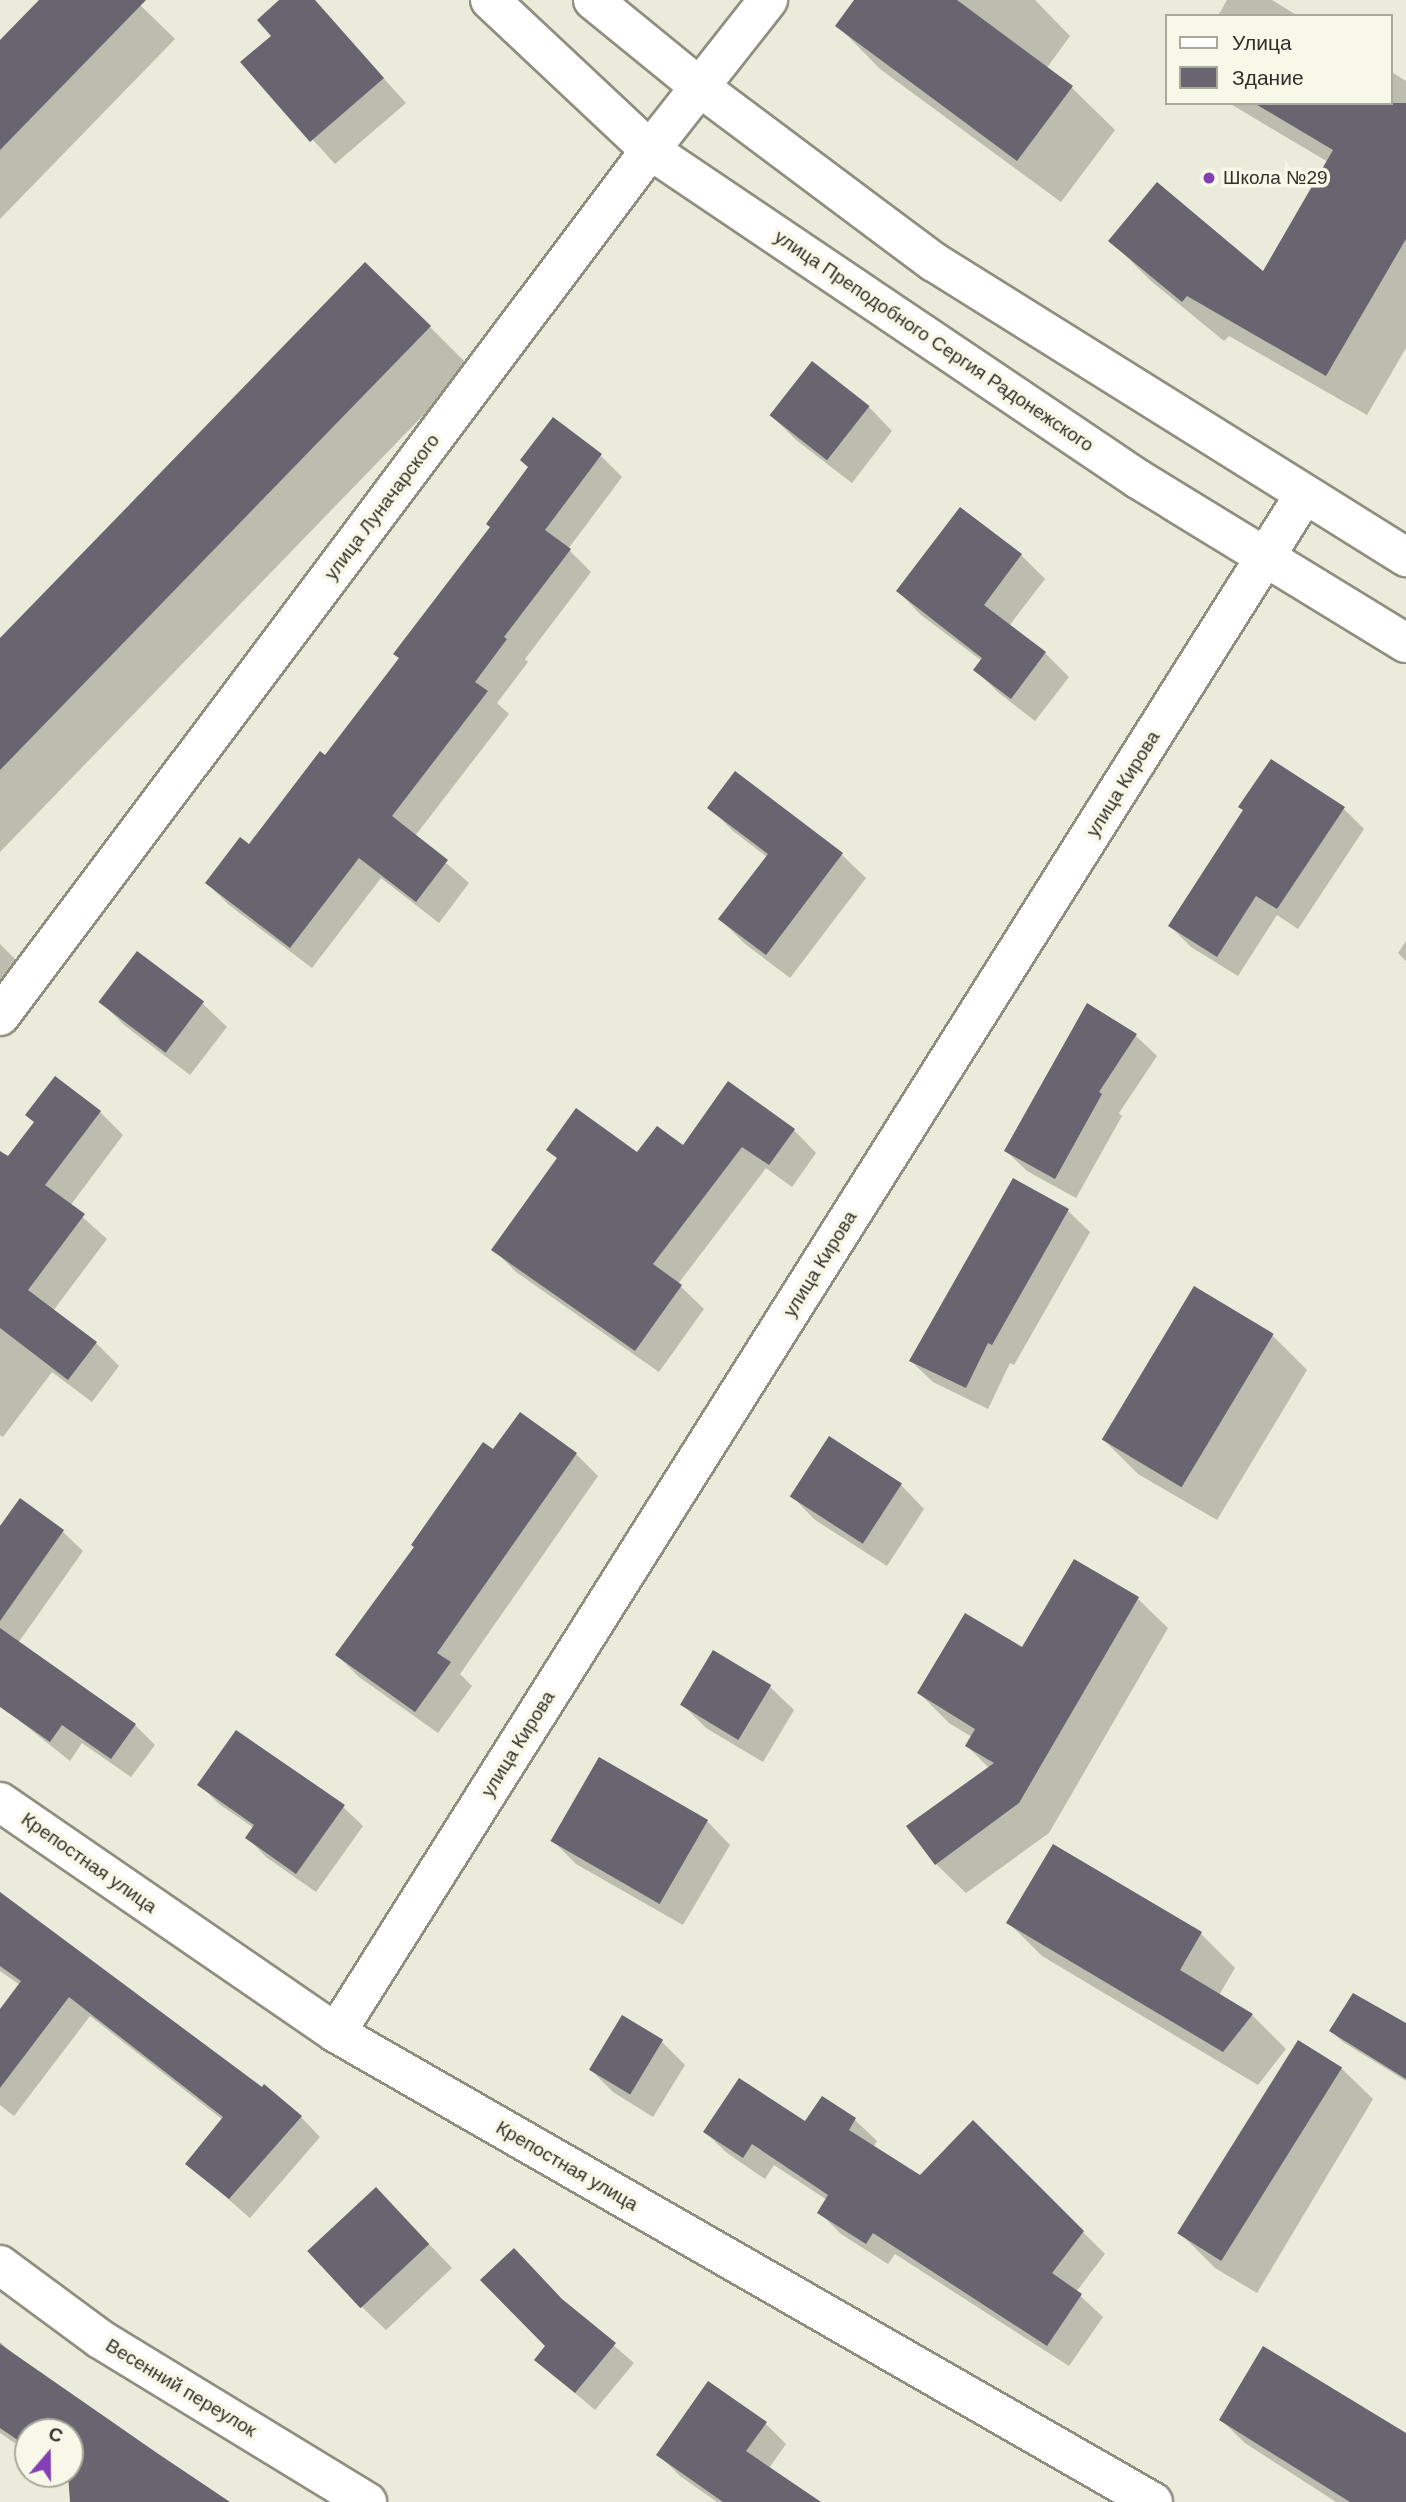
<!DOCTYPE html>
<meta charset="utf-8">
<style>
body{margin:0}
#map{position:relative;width:1406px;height:2502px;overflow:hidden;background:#ebebdb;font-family:Arial,sans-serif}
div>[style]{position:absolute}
.shadow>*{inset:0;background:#0003}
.building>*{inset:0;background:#6a6470;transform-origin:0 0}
.roads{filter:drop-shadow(2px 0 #8f8f80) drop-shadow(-2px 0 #8f8f80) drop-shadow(0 2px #8f8f80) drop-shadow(0 -2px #8f8f80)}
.minor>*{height:38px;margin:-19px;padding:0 19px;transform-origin:19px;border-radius:19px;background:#fff}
.dots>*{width:19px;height:19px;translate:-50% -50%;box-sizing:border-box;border:4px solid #f8f8e8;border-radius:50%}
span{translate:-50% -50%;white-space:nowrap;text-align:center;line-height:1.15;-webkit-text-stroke:7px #f8f8e8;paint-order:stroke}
.poi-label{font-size:19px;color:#30302a}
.left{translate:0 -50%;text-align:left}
.street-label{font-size:19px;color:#30302a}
.legend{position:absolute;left:1165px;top:14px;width:228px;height:91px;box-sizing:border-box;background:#f8f8e8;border:2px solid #a8a89c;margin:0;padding:9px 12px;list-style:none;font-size:21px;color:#30302a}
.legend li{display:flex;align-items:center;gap:14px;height:35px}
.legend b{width:35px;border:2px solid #a8a89c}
.north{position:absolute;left:14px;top:2418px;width:70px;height:70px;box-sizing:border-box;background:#f8f8e8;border:2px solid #a8a89c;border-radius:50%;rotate:20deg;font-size:19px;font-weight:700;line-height:28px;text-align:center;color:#30302a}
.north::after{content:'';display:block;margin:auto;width:24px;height:32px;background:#8340b4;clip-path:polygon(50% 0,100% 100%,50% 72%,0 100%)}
</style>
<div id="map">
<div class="shadow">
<div style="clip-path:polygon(42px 0,135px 0,175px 39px,0 219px,0 43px)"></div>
<div style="clip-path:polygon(281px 0,314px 2px,406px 103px,335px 164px,243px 63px,274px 36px)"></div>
<div style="clip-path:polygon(857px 0,1035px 0,1070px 36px,1046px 69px,1072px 88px,1115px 130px,1061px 202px,880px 69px,838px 26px)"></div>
<div style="clip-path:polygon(1227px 0,1272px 0,1298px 16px,1218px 16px)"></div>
<div style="clip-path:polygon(1390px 71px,1406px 81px,1406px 348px,1367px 415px,1229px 336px,1224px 341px,1151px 281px,1110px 240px,1263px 273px,1328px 162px,1229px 103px,1390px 103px)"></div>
<div style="clip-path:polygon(430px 327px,470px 367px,0 852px,0 641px)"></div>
<div style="clip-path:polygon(869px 407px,892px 431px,852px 483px,796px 440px,772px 416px)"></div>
<div style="clip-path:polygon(601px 456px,622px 477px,568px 549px,591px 572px,525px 659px,528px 662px,497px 703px,509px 714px,415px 836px,469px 883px,439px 923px,381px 878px,312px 968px,229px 905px,207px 883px,249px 847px,326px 757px)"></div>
<div style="clip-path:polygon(960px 510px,1021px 555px,1045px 579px,1009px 626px,1045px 653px,1069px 677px,1035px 721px,999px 693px,975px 670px,982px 661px,921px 615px,898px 591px)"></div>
<div style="clip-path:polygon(735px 773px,842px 855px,866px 878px,790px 978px,744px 943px,720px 919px,767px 857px,733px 831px,709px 807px)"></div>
<div style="clip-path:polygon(1344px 809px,1364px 829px,1298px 929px,1277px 915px,1238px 976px,1191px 947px,1170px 926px)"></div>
<div style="clip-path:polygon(1406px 941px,1406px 961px,1398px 953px)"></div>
<div style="clip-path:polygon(0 944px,39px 983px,0 1022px)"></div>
<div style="clip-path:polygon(137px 953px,203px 1004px,227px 1027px,190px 1075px,124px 1025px,101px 1002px)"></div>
<div style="clip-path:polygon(1087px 1005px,1136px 1036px,1157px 1056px,1119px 1113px,1122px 1116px,1076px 1198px,1027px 1171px,1006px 1151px)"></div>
<div style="clip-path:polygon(100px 1112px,123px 1135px,70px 1206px,107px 1239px,53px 1311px,96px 1343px,119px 1366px,92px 1402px,52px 1372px,3px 1437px,0 1435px,0 1170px,36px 1123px)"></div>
<div style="clip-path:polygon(794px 1130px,816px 1153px,792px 1187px,766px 1168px,678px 1284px,704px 1309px,659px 1372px,516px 1272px,493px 1249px,558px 1159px,548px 1150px,638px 1155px)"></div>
<div style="clip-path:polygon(1014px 1180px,1068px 1211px,1090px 1232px,1014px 1365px,1010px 1363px,988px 1409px,933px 1382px,911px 1361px)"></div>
<div style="clip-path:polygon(1273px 1336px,1307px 1370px,1217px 1520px,1138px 1474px,1104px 1440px)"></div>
<div style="clip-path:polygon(494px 1451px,576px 1454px,598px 1476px,460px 1674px,472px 1686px,438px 1733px,359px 1677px,337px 1655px,416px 1547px)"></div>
<div style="clip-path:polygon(901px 1485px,924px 1509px,887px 1566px,815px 1520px,792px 1496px)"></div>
<div style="clip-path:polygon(24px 1503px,63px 1532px,83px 1551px,18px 1643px,135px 1725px,155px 1745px,131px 1777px,82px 1743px,70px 1761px,0 1705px,0 1537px)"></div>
<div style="clip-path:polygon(1074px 1562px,1138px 1599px,1168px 1628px,1049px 1833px,966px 1893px,936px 1864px,990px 1769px,967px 1746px,972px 1737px,949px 1723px,919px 1693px,1023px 1650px)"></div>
<div style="clip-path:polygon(770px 1687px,794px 1710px,763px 1762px,706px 1728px,683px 1705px)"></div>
<div style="clip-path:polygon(199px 1784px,343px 1807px,363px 1826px,316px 1892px,266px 1857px,247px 1837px,254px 1828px,219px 1804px)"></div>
<div style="clip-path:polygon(707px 1821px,730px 1845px,683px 1925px,576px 1864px,553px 1841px)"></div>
<div style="clip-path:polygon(1054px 1847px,1201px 1934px,1235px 1968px,1219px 1995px,1252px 2015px,1286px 2049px,1258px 2085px,1042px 1956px,1008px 1922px)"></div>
<div style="clip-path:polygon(0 1901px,301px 2117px,320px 2137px,250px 2218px,188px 2164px,223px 2120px,90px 2016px,14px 2116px,0 2105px,0 2012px,20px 1985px,0 1971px)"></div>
<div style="clip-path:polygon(622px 2018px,662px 2042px,685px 2065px,653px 2117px,613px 2092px,590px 2069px)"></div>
<div style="clip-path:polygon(1406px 2025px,1406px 2081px,1343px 2042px,1331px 2031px)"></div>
<div style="clip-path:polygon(1341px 2068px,1373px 2099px,1257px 2293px,1215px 2268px,1183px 2236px)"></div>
<div style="clip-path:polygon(823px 2098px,855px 2120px,877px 2141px,873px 2148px,921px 2178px,973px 2123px,1105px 2254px,1076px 2292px,1103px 2317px,1069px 2366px,895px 2254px,888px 2264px,841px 2234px,819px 2212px,827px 2200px,774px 2165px,765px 2179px,727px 2153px,705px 2132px,806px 2124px)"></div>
<div style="clip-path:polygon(399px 2213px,452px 2268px,386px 2330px,362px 2307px)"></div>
<div style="clip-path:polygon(566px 2304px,634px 2363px,595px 2410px,536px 2360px,547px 2346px)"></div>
<div style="clip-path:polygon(0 2342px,20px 2360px,227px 2502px,72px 2502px,81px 2489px,59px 2474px,70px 2474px,70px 2432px,28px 2432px,28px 2452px,0 2433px)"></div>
<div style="clip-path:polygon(1221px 2420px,1406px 2461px,1406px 2502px,1336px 2502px,1245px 2443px)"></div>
<div style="clip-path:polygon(765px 2423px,786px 2444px,769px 2468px,809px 2502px,717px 2502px,680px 2476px,659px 2455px)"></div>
</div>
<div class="building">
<div style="clip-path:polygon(39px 0,146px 0,0 150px,0 40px)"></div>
<div style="clip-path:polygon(279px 0,315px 0,384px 78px,310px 142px,240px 62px,271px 36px,257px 20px)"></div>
<div style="clip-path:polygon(854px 0,957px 0,1073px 86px,1017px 161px,835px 26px)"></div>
<div style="clip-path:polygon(1254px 103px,1406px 103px,1406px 239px,1326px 376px,1187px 296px,1182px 302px,1108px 241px,1157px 182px,1263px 271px,1333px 150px)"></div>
<div style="clip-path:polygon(365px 262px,431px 326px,0 770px,0 638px)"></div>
<div style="left:812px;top:361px;width:73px;height:69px;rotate:38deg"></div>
<div style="clip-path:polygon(553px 417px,602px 454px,545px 530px,571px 549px,504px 637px,507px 639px,475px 682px,488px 691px,392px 816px,448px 860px,416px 902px,359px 858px,290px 948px,205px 883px,240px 837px,249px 844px,320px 751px,325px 755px,399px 658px,393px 654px,490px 527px,486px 524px,528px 467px,520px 460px)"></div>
<div style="clip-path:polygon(960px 507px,1022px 554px,984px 605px,1046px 652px,1011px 699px,973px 670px,982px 658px,896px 591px)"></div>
<div style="clip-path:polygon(1271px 759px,1345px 807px,1277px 909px,1256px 896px,1217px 957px,1168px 926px,1243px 810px,1238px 807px)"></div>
<div style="clip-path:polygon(735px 771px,843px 853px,766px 955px,718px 919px,768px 854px,707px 808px)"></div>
<div style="left:137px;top:951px;width:84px;height:64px;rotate:37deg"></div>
<div style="clip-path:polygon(1087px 1003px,1137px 1034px,1099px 1092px,1102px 1094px,1055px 1179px,1004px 1151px)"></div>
<div style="clip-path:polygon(55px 1076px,101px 1111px,45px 1185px,85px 1214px,28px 1290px,97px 1342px,68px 1380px,0 1328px,0 1151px,8px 1156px,34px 1122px,25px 1115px)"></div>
<div style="clip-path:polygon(728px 1081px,795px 1129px,769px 1165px,742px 1147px,653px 1264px,682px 1285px,635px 1351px,491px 1250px,557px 1158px,546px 1150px,576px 1108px,637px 1152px,657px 1126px,683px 1145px)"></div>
<div style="clip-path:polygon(1013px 1178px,1069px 1209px,992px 1345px,988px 1343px,966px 1388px,909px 1361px)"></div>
<div style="left:1194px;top:1286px;width:93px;height:179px;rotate:31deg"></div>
<div style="clip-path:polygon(520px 1412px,577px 1453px,437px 1653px,451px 1662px,415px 1712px,335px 1655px,414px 1547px,411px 1545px,483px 1442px,493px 1449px)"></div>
<div style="left:829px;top:1436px;width:87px;height:72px;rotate:33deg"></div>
<div style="clip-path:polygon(20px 1498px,64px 1530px,0 1621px,0 1526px)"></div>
<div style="clip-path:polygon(1074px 1559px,1139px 1597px,1019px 1803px,935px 1865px,906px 1826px,994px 1763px,965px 1746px,975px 1729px,917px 1693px,965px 1613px,1022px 1647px)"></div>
<div style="clip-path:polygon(0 1628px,136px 1724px,111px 1759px,62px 1725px,50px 1742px,0 1707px)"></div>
<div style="left:713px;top:1650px;width:68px;height:64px;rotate:31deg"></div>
<div style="clip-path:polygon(236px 1730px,345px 1805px,296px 1874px,245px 1838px,254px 1825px,197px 1785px)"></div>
<div style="left:599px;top:1757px;width:126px;height:97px;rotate:30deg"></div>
<div style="clip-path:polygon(1053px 1844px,1202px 1932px,1180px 1970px,1253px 2014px,1223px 2052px,1006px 1923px)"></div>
<div style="clip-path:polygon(0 1892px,262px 2087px,264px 2084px,302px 2116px,229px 2199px,185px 2164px,223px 2117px,69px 1997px,0 2088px,0 2009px,21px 1981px,0 1966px)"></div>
<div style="clip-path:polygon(1353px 1993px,1406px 2023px,1406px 2079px,1329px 2031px)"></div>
<div style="left:622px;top:2015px;width:48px;height:64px;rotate:31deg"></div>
<div style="left:1298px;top:2040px;width:52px;height:228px;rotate:32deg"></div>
<div style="clip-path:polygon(739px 2078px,805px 2121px,822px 2096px,856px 2118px,849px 2130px,920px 2175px,973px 2120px,1084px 2231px,1052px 2273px,1082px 2294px,1047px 2346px,873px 2233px,866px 2244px,817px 2213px,828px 2195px,752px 2144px,743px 2158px,703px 2132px)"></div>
<div style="left:376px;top:2187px;width:78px;height:94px;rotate:47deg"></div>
<div style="clip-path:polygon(514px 2248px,562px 2299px,616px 2343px,575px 2393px,534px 2360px,545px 2346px,480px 2280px)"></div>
<div style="clip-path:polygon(0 2344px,157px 2453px,230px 2502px,70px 2502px,68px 2474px,70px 2474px,70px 2432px,28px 2432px,28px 2447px,0 2428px)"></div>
<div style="clip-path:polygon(1263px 2346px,1406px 2433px,1406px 2502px,1350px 2502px,1219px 2420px)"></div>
<div style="clip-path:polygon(708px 2381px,767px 2422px,746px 2451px,821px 2502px,723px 2502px,656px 2455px)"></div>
</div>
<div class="roads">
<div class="minor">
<div style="left:490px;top:0;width:219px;rotate:43.2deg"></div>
<div style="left:650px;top:150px;width:589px;rotate:33.99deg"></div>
<div style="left:1138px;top:479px;width:314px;rotate:31.5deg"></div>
<div style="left:593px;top:0;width:139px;rotate:39.2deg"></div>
<div style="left:701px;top:88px;width:291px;rotate:36.8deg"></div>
<div style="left:934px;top:262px;width:557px;rotate:32.01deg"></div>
<div style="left:0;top:1016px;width:1083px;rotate:-53.11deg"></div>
<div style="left:650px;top:150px;width:191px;rotate:-51.8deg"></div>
<div style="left:0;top:1802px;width:408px;rotate:34.5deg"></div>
<div style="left:336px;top:2033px;width:942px;rotate:29.86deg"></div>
<div style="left:336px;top:2033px;width:1817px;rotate:-57.81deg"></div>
<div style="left:0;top:2265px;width:124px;rotate:36.5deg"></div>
<div style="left:100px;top:2339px;width:313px;rotate:31.4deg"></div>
</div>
</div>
<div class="dots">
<div style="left:1209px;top:178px;background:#8340b4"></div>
</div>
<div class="poi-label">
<span class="left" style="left:1223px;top:178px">Школа №29</span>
</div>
<div class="street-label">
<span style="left:934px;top:341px;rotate:34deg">улица Преподобного Сергия Радонежского</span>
<span style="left:382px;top:507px;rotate:-53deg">улица Луначарского</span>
<span style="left:1123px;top:784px;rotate:-58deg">улица Кирова</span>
<span style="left:820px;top:1264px;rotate:-58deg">улица Кирова</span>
<span style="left:518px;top:1744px;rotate:-58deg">улица Кирова</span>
<span style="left:89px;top:1863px;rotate:35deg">Крепостная улица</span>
<span style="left:567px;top:2166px;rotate:30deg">Крепостная улица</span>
<span style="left:181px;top:2388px;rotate:31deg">Весенний переулок</span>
</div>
<ul class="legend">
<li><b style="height:9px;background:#fff"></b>Улица</li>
<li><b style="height:19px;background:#6a6470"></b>Здание</li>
</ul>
<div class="north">С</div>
</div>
